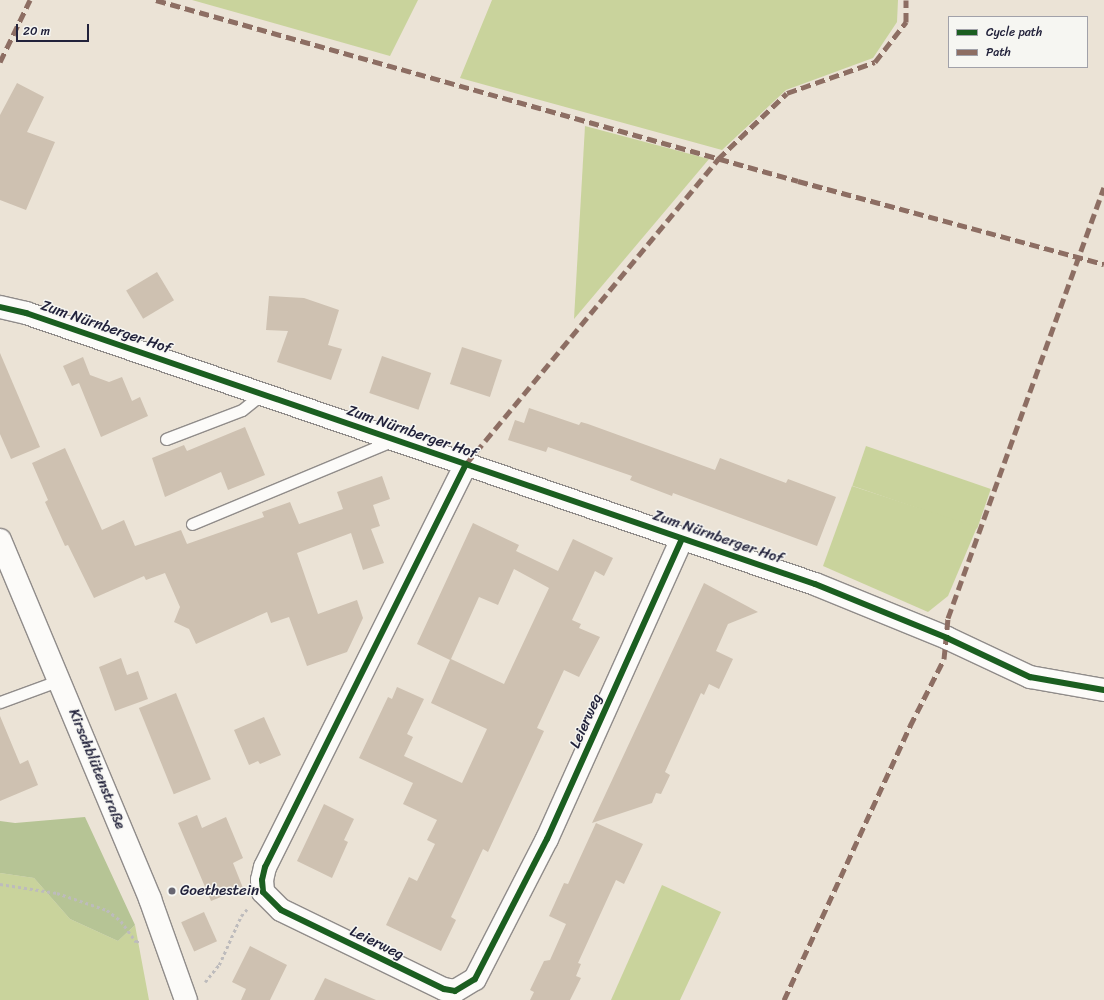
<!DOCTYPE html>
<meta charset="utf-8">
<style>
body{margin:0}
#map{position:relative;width:1104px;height:1000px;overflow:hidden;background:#ebe3d6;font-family:Sriracha,sans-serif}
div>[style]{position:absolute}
.green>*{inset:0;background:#c9d39c;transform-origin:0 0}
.forest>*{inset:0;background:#b6c495}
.building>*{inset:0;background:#cec1b1;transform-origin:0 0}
.path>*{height:2.5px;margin-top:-1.25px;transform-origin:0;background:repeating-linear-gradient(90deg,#bdbbbc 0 3px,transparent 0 6px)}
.roads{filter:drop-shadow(1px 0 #908c8a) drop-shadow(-1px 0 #908c8a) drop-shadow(0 1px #908c8a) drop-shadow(0 -1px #908c8a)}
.lane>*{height:11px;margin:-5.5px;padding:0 5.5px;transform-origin:5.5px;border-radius:5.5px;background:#fcfbf9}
.street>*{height:22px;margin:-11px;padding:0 11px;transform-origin:11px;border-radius:11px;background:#fcfbf9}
.secondary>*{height:22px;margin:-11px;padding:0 11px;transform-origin:11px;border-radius:11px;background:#fcfbf9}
.quiet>*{height:5px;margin-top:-2.5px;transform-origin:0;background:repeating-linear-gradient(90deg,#8d6e63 0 10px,transparent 0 15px)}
.cycleway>*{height:6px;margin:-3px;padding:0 3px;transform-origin:3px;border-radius:3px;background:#1b5e20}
.dots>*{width:11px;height:11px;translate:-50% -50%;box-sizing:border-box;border:2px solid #f6f6f2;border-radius:50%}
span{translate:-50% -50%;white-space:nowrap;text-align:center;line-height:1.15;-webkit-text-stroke:3px #f6f6f2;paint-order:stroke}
.street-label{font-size:15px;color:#22223b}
.poi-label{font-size:15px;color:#22223b}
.left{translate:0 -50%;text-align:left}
.legend{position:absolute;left:948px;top:16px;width:140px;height:52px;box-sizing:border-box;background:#f6f6f2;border:1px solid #a1a1a9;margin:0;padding:5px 7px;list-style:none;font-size:12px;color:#22223b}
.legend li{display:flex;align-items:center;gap:8px;height:20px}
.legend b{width:20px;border:1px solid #a1a1a9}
.scale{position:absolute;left:16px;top:24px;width:73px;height:18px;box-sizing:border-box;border:2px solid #22223b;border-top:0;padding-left:5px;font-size:12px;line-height:14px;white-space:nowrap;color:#22223b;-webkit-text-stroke:3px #f6f6f2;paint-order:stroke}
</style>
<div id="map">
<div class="green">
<div style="clip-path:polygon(192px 0,418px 0,390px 56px)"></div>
<div style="clip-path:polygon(492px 0,898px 0,897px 22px,873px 58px,786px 90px,722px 150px,460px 78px)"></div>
<div style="clip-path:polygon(585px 126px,709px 159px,574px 319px)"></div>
<div style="left:866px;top:446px;width:132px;height:42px;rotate:19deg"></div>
<div style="clip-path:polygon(852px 486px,977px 527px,948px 596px,928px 612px,823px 566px)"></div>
<div style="clip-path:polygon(0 873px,34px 878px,70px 919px,118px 941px,135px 925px,149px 1000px,0 1000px)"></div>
<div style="clip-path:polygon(662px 885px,721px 912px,680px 1000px,611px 1000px)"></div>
</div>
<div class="forest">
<div style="clip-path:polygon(85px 817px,135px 925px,118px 941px,70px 919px,34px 878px,0 873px,0 821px,15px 823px)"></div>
</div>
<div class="building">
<div style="clip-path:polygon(17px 83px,44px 97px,27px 132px,55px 142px,26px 210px,0 200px,0 115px)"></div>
<div style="left:157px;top:272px;width:33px;height:36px;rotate:59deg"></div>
<div style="clip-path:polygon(269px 296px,304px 298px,339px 310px,328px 345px,342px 349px,331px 380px,277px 362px,288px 331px,266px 330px)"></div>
<div style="left:462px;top:347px;width:42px;height:39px;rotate:18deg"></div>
<div style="clip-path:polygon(0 353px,40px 447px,11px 459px,0 434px)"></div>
<div style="left:382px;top:356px;width:52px;height:39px;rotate:19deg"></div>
<div style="clip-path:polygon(83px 357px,90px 375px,109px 382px,122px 377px,132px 401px,140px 397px,148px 416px,101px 437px,79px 383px,72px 386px,63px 366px)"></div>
<div style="clip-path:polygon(529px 408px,579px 425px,581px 422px,588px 424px,715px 470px,720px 458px,786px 483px,788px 479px,836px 497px,817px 546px,673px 493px,672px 496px,630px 480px,632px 476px,548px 447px,546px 452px,508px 440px,515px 420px,524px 423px)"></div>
<div style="clip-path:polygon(245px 427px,265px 475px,228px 490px,221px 472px,165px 497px,152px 458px,184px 445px,187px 451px)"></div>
<div style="clip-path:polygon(65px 448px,102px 530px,124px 520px,135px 546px,181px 530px,187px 544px,264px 517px,262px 512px,290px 502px,299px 524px,343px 509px,337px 492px,382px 476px,390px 499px,373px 505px,380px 526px,371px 529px,384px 563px,363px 570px,351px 533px,297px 553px,318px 614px,357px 600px,363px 618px,347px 652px,307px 666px,289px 617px,271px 623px,267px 612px,196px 644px,189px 629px,174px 622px,180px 607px,165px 573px,146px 580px,144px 576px,94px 598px,68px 545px,65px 546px,45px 502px,48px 500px,32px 463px)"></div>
<div style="clip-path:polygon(evenodd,473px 523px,519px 545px,516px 551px,558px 571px,573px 539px,613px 558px,604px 576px,595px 571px,572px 620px,581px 624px,579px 628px,600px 637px,579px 677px,564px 670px,537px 728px,544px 731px,488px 852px,483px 849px,451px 917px,456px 920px,441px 951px,386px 925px,409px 877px,417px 881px,435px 844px,427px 840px,437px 820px,403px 804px,413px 783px,359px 758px,388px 697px,392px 699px,397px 687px,424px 699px,407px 734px,413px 737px,404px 756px,462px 783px,487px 729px,431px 703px,450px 660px,417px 644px,473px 523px,514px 569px,549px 588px,504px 684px,451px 659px,479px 597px,498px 605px,514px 569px)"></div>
<div style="clip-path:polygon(704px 583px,758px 612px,728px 624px,716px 651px,733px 659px,719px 689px,709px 684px,704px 695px,701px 693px,665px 772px,670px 775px,661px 794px,656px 793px,652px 803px,592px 823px)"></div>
<div style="clip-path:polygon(121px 658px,127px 675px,138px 671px,148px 699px,115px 711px,99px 667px)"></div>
<div style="left:176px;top:693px;width:93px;height:40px;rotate:68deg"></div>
<div style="clip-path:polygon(0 716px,20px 764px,28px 760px,38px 785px,0 801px)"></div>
<div style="clip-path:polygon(264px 717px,281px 755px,260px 764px,258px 761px,249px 765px,234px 730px)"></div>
<div style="clip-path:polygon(324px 804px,354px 819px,344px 840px,348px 842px,332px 878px,297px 861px)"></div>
<div style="clip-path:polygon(197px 815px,202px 828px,226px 817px,243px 858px,233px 863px,243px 888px,211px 901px,178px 823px)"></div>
<div style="clip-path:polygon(596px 823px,643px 844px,624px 884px,616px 880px,578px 963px,581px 964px,576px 976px,581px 978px,570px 1000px,530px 1000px,534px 992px,530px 990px,544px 961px,550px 960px,566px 924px,549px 916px,564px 883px,568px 884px)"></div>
<div style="left:204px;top:912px;width:32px;height:25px;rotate:66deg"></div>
<div style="clip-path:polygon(250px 946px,287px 965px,270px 1000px,241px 1000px,246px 989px,232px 982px)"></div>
<div style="clip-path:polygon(325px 978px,376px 1000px,314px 1000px)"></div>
</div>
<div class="path">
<div style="left:0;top:884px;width:58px;rotate:9deg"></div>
<div style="left:57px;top:893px;width:53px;rotate:18.8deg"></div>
<div style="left:107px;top:910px;width:18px;rotate:38deg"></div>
<div style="left:121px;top:921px;width:26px;rotate:54deg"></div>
<div style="left:136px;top:942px;width:4px;rotate:-27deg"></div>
<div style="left:205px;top:982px;width:22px;rotate:-51deg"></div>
<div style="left:219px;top:965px;width:54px;rotate:-65.8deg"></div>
<div style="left:241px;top:916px;width:9px;rotate:-49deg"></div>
</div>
<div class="roads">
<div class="lane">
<div style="left:166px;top:439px;width:81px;rotate:-20.9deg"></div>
<div style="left:242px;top:410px;width:26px;rotate:-39deg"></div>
<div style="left:192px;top:524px;width:219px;rotate:-22.6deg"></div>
<div style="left:0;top:702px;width:64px;rotate:-20.1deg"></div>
</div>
<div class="street">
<div style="left:0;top:307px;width:27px;rotate:13deg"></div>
<div style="left:26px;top:313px;width:834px;rotate:18.96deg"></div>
<div style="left:815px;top:584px;width:143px;rotate:22.2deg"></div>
<div style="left:947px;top:638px;width:92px;rotate:25.2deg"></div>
<div style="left:1030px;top:677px;width:75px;rotate:10deg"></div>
<div style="left:466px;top:464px;width:450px;rotate:116.5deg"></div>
<div style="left:265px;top:867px;width:13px;rotate:103deg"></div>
<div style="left:262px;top:880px;width:12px;rotate:85deg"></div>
<div style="left:263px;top:892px;width:25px;rotate:45deg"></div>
<div style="left:281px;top:910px;width:181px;rotate:25.9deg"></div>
<div style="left:444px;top:989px;width:11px;rotate:10deg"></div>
<div style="left:455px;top:991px;width:23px;rotate:-31deg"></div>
<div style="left:475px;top:979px;width:157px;rotate:-62.8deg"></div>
<div style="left:547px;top:839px;width:329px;rotate:-65.8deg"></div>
</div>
<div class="secondary">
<div style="left:0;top:540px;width:389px;rotate:67.3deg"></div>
<div style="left:150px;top:899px;width:107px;rotate:70.4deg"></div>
</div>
</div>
<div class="quiet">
<div style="left:156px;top:0;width:667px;rotate:15.74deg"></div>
<div style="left:798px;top:181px;width:317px;rotate:15.2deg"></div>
<div style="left:0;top:62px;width:69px;rotate:-64.2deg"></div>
<div style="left:466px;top:464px;width:396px;rotate:-50.4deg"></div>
<div style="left:718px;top:159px;width:95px;rotate:-43.7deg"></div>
<div style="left:787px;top:93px;width:93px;rotate:-19.4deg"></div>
<div style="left:875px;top:62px;width:51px;rotate:-52.2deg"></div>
<div style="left:906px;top:22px;width:22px;rotate:-90deg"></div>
<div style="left:784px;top:1000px;width:302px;rotate:-65.3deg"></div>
<div style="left:910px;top:726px;width:75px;rotate:-63.1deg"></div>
<div style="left:944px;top:659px;width:41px;rotate:-84.4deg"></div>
<div style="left:948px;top:618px;width:458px;rotate:-70.1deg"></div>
</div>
<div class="cycleway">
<div style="left:0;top:307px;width:27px;rotate:13deg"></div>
<div style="left:26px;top:313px;width:834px;rotate:18.96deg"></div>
<div style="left:815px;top:584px;width:143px;rotate:22.2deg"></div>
<div style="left:947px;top:638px;width:92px;rotate:25.2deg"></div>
<div style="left:1030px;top:677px;width:75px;rotate:10deg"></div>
<div style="left:466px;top:464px;width:450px;rotate:116.5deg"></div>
<div style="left:265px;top:867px;width:13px;rotate:103deg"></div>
<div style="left:262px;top:880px;width:12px;rotate:85deg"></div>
<div style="left:263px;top:892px;width:25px;rotate:45deg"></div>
<div style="left:281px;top:910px;width:181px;rotate:25.9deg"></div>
<div style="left:444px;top:989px;width:11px;rotate:10deg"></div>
<div style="left:455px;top:991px;width:23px;rotate:-31deg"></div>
<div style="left:475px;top:979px;width:157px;rotate:-62.8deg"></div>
<div style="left:547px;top:839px;width:329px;rotate:-65.8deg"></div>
</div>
<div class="dots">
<div style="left:172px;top:891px;background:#686671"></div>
</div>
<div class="street-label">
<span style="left:106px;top:327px;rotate:19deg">Zum Nürnberger Hof</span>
<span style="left:412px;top:432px;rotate:19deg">Zum Nürnberger Hof</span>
<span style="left:718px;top:537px;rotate:19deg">Zum Nürnberger Hof</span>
<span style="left:586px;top:721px;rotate:-66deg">Leierweg</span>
<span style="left:97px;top:769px;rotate:68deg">Kirschblütenstraße</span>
<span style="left:377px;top:943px;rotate:26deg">Leierweg</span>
</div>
<div class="poi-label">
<span class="left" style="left:180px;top:891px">Goethestein</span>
</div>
<ul class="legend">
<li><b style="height:5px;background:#1b5e20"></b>Cycle path</li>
<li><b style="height:5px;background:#8d6e63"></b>Path</li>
</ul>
<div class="scale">20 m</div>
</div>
